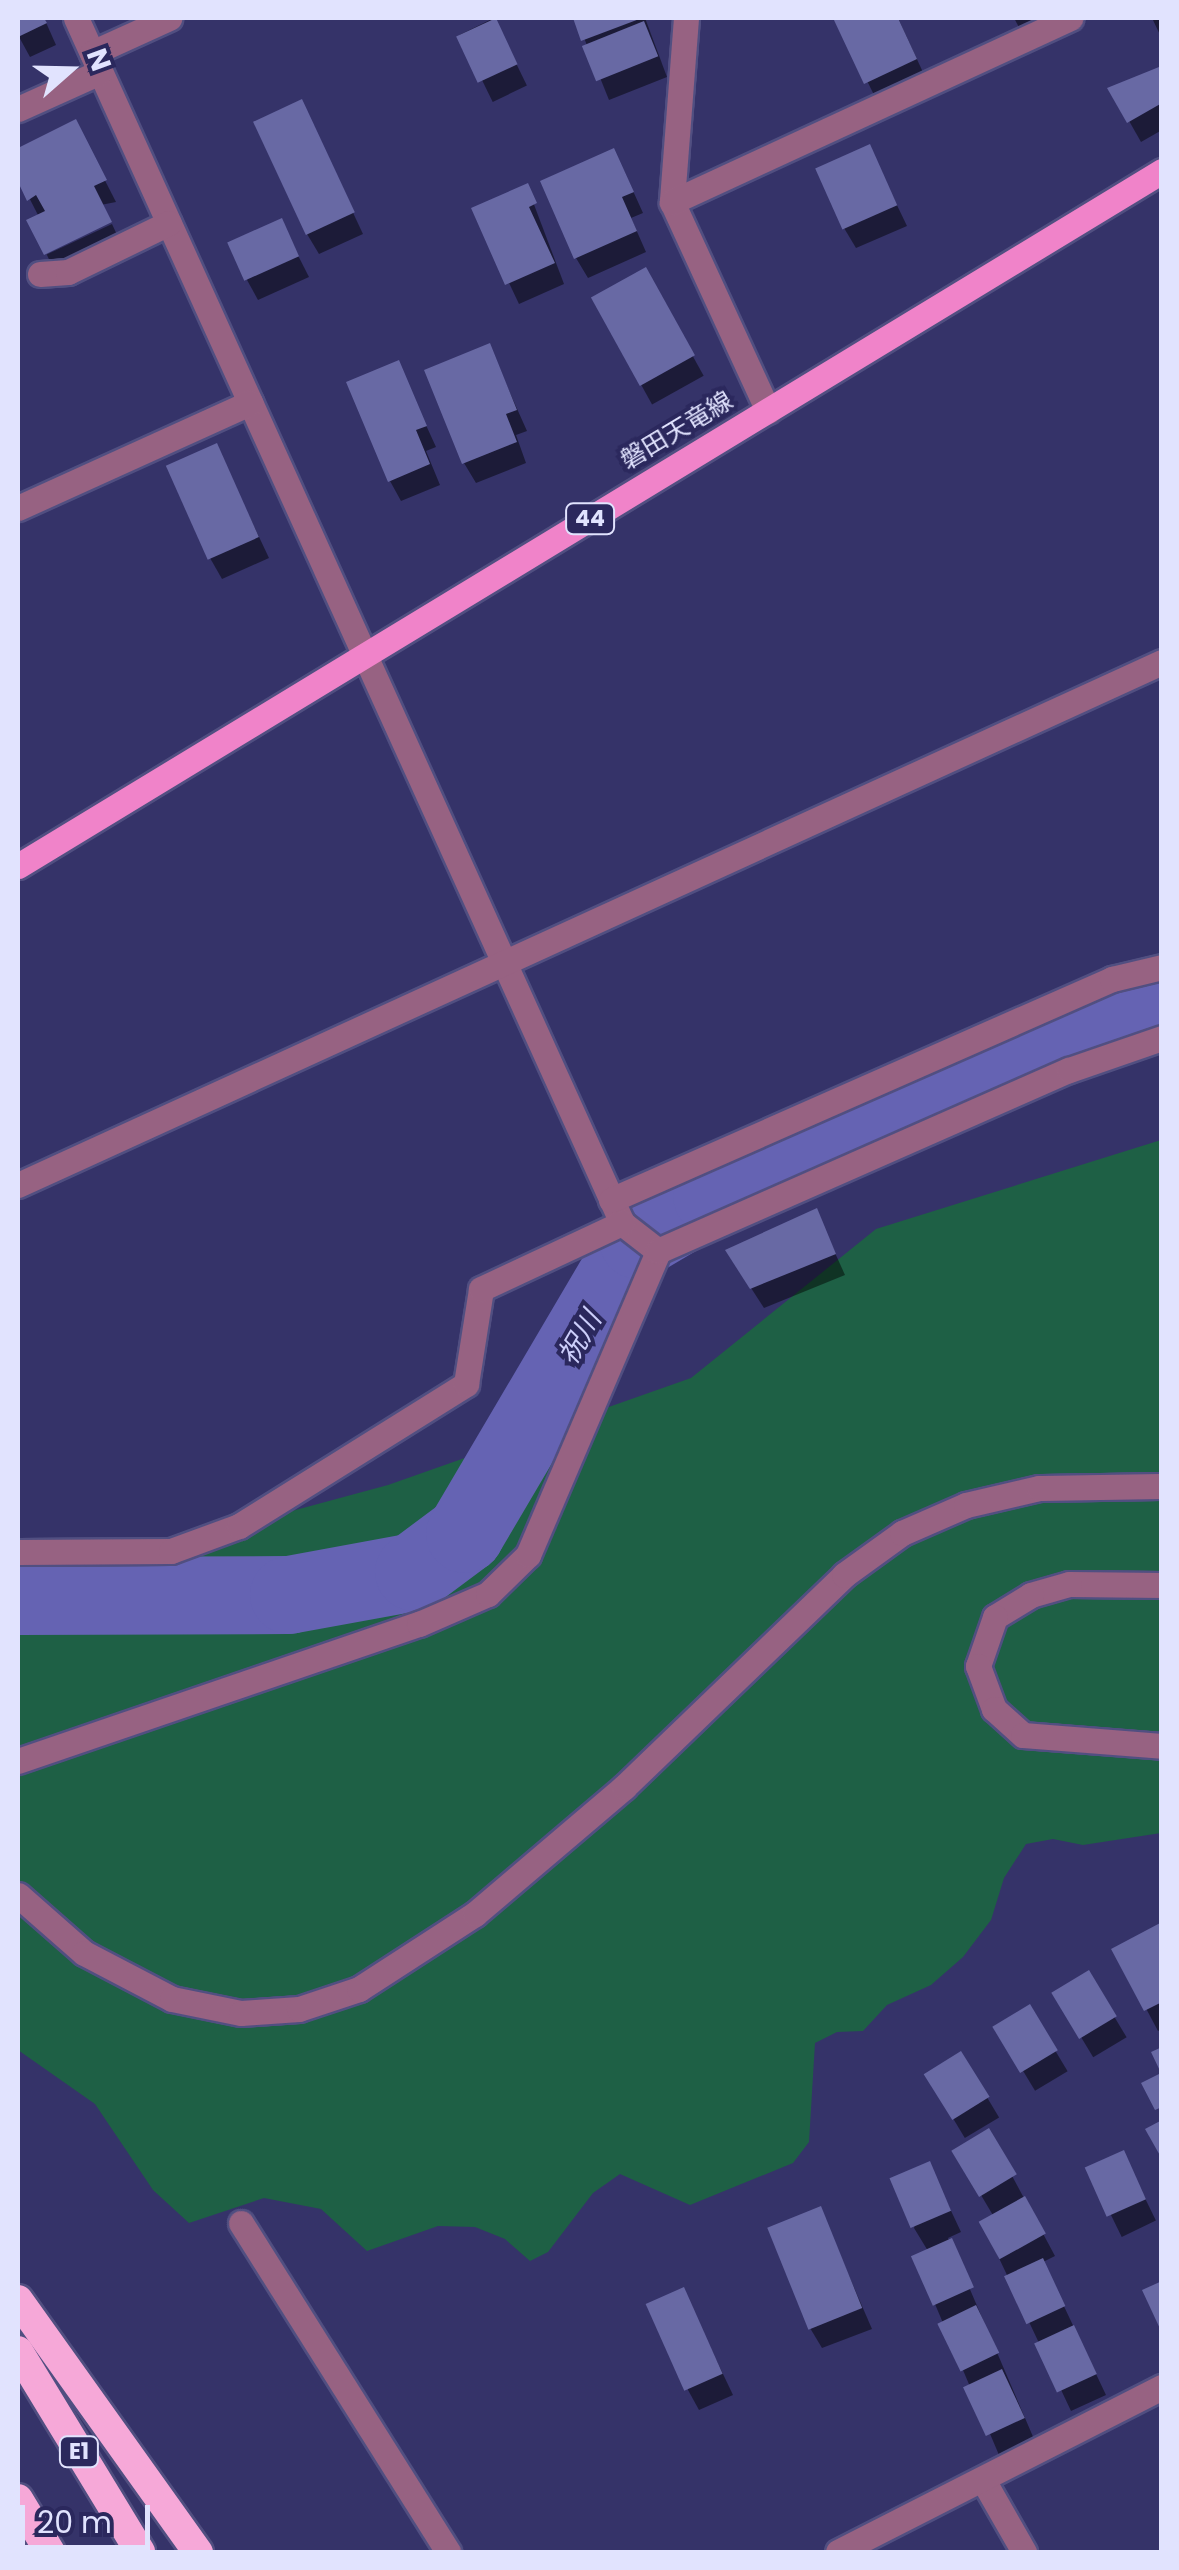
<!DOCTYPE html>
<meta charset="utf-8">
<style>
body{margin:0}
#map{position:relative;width:1179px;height:2570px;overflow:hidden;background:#353369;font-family:Poppins,"Noto Sans JP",sans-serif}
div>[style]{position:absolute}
.green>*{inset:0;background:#1e6045}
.shadow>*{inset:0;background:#0007;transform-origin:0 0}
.river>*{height:78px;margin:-39px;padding:0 39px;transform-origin:39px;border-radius:39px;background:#6563b3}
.building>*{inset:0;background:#6869a4;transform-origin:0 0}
.roads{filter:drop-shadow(2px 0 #514f81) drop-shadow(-2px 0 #514f81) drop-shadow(0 2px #514f81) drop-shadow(0 -2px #514f81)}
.minor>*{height:25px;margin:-12.5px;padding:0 12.5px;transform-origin:12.5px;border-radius:12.5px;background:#976282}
.tertiary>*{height:25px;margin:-12.5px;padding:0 12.5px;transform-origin:12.5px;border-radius:12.5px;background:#976282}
.primary>*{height:25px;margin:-12.5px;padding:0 12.5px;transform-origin:12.5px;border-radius:12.5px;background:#f083c9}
.motorway>*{height:30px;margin:-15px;padding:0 15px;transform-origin:15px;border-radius:15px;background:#f6a8d8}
span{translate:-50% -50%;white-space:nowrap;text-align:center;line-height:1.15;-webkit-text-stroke:8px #2b285d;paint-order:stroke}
.shield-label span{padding:2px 8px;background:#2b285d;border:2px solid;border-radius:8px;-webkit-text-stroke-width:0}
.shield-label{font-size:22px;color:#e1e3fe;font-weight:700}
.street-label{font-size:25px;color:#e1e3fe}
.water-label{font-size:28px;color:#cccefa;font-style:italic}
.frame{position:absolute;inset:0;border:20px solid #e1e3fe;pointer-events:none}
.north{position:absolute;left:20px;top:20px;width:100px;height:100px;-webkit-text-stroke:8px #2b285d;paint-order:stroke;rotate:70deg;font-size:28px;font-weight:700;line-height:40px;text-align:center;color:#e1e3fe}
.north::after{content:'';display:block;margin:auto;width:35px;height:45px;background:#e1e3fe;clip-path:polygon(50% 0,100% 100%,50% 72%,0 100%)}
.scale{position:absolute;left:20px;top:2505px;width:130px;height:45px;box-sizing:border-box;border:5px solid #e1e3fe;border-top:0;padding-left:12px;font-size:30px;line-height:35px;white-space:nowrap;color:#e1e3fe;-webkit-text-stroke:8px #2b285d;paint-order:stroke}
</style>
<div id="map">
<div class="green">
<div style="clip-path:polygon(1161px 1140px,1161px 1833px,1083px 1845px,1053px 1839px,1026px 1844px,1004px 1878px,991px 1920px,963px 1957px,931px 1985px,887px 2005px,863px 2031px,837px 2032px,815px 2043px,809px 2142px,793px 2163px,690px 2205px,620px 2174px,593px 2193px,548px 2252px,530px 2261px,505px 2239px,475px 2227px,438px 2226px,367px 2251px,321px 2209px,264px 2198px,189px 2223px,153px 2190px,95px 2104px,18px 2050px,18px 1585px,388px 1485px,691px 1378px,876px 1229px)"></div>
</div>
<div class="shadow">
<div style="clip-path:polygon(18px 18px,44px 18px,56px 45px,30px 57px,18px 35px)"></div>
<div style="left:494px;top:18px;width:75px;height:38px;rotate:64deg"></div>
<div style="clip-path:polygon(576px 18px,645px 18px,667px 77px,609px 100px)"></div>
<div style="clip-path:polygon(836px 18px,898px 18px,927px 81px,878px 103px)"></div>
<div style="clip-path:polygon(1014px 18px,1077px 18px,1027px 42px)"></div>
<div style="clip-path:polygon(1152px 18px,1162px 18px,1162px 39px)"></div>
<div style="clip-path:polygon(1158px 70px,1162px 130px,1141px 142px,1111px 89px)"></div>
<div style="clip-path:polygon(301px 102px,363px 234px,319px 254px,307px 234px)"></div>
<div style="clip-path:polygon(75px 122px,116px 202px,39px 217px,18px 176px,18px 151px)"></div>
<div style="clip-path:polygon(869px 147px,907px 226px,856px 248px,844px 228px)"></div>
<div style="clip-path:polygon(624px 171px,643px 213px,631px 218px,646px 252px,588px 278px,576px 258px)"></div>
<div style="clip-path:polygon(527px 186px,564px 284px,519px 304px,474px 209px)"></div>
<div style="clip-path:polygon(281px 222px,309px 277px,258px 300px,247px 280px)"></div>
<div style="left:112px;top:224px;width:21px;height:72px;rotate:65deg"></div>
<div style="left:645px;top:270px;width:121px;height:59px;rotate:61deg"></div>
<div style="clip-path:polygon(489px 346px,527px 431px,516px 435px,526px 463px,476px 483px,464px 463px)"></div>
<div style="clip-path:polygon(398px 364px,436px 447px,426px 451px,440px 485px,401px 501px,390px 481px)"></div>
<div style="clip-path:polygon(216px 446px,269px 558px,222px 579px,210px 558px)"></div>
<div style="clip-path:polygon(816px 1211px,845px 1275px,764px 1308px,740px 1271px)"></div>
<div style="clip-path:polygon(1161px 1925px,1162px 2029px,1158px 2031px,1115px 1950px)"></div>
<div style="left:1088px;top:1973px;width:75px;height:39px;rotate:59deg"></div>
<div style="left:1029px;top:2007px;width:75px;height:38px;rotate:59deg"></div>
<div style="left:961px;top:2054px;width:74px;height:40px;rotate:59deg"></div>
<div style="clip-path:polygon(988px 2131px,1055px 2256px,1043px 2262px,1106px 2395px,1071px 2411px,982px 2222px,994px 2217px,975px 2185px)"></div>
<div style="left:1123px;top:2153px;width:75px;height:38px;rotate:64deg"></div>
<div style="clip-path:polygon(929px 2164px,961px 2232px,948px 2238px,1034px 2439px,999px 2455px,915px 2257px,928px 2251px,914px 2228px)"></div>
<div style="clip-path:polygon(820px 2209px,872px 2329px,822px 2348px,810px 2328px)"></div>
<div style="clip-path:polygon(683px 2290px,733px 2395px,699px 2410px,688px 2390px)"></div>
</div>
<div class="river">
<div style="left:18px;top:1596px;width:271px;rotate:-0.2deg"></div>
<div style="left:289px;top:1595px;width:127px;rotate:-10.4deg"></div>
<div style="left:414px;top:1572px;width:64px;rotate:-36.7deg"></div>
<div style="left:465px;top:1534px;width:341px;rotate:-59.5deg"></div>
<div style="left:638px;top:1240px;width:86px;rotate:-30.7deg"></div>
<div style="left:712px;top:1196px;width:490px;rotate:-23.3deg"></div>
</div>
<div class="building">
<div style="clip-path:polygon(18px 18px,44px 18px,47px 23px,18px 37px)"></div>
<div style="left:496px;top:18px;width:51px;height:44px;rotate:65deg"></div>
<div style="clip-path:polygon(573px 18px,642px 18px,581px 41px)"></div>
<div style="clip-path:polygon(833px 18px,898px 18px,917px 59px,864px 84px)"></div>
<div style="left:644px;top:21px;width:38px;height:67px;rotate:68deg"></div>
<div style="clip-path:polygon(1159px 67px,1162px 103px,1127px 123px,1107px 88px)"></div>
<div style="left:302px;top:99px;width:125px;height:54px;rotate:65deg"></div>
<div style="clip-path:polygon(76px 119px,107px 180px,94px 186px,112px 222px,44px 255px,26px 220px,45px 211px,36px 195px,27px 201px,18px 182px,18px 148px)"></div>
<div style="left:870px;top:144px;width:67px;height:60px;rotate:66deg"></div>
<div style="clip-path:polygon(614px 148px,634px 192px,622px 197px,637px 231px,574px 259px,540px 181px)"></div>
<div style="clip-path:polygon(528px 183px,537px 203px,529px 207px,555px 263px,505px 285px,471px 208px)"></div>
<div style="left:282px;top:218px;width:42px;height:60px;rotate:66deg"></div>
<div style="left:646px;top:267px;width:101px;height:63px;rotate:61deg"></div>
<div style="clip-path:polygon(490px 343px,517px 410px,506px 414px,517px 442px,462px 464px,424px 370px)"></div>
<div style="clip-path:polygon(399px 360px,427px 426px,416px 430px,430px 464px,388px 482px,346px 382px)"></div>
<div style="left:217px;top:443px;width:103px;height:56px;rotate:66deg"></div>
<div style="clip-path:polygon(817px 1208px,836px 1254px,750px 1289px,725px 1250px)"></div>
<div style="clip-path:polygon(1162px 1922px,1162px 2002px,1144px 2011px,1111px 1949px)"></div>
<div style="left:1089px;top:1970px;width:54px;height:44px;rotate:59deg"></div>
<div style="left:1030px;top:2004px;width:54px;height:44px;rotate:59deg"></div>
<div style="clip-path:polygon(1162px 2047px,1162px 2107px,1155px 2110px,1141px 2083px,1161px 2073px,1151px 2052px)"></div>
<div style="left:961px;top:2051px;width:54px;height:44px;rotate:58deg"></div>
<div style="clip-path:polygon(1162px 2120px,1162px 2159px,1145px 2129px)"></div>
<div style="left:989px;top:2128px;width:54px;height:44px;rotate:59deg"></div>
<div style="left:1124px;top:2150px;width:54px;height:43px;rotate:66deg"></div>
<div style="left:930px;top:2161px;width:54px;height:44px;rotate:67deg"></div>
<div style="left:1025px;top:2196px;width:43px;height:53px;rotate:61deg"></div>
<div style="left:821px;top:2206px;width:110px;height:58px;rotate:68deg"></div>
<div style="left:952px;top:2238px;width:54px;height:45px;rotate:66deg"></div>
<div style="left:1043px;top:2258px;width:53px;height:43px;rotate:65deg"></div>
<div style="clip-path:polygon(1162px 2281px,1162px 2333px,1142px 2290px)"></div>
<div style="left:684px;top:2287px;width:95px;height:42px;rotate:66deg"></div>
<div style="left:976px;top:2305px;width:53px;height:43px;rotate:64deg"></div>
<div style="left:1074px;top:2325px;width:54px;height:44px;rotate:65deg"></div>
<div style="left:1002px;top:2369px;width:54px;height:43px;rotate:65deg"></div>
</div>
<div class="roads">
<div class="minor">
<div style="left:76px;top:18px;width:1323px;rotate:65.62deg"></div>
<div style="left:622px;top:1223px;width:46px;rotate:37.9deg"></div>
<div style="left:686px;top:18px;width:185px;rotate:94.4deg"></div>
<div style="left:672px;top:202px;width:230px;rotate:65.3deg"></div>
<div style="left:92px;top:53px;width:85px;rotate:-24.4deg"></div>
<div style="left:18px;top:109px;width:90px;rotate:-24.3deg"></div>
<div style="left:672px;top:202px;width:439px;rotate:-24.8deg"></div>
<div style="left:40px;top:274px;width:28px;rotate:-4deg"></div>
<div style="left:68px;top:272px;width:112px;rotate:-25.9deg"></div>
<div style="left:18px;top:508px;width:255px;rotate:-24.4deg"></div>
<div style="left:18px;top:1185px;width:1258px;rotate:-24.57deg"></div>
<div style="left:611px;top:1200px;width:548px;rotate:-23.8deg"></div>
<div style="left:1112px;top:979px;width:51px;rotate:-13.5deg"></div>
<div style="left:18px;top:1552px;width:153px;rotate:-0.4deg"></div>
<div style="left:171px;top:1551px;width:72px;rotate:-20.2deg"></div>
<div style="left:239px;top:1526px;width:268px;rotate:-32deg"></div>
<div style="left:466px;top:1384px;width:96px;rotate:-81deg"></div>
<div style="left:481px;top:1289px;width:156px;rotate:-25.1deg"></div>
<div style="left:18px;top:1761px;width:424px;rotate:-18.9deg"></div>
<div style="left:419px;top:1624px;width:75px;rotate:-23.5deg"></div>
<div style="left:488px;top:1594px;width:56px;rotate:-44.3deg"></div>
<div style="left:528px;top:1555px;width:331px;rotate:-66.8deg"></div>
<div style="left:658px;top:1251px;width:449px;rotate:-23.8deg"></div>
<div style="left:1069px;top:1070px;width:98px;rotate:-19deg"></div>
<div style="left:241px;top:2223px;width:389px;rotate:57.8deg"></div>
<div style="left:983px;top:2480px;width:83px;rotate:60.3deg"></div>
</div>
<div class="tertiary">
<div style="left:1162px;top:1585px;width:93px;rotate:-179.4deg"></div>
<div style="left:1069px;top:1584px;width:40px;rotate:164deg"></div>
<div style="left:1031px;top:1595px;width:42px;rotate:148.6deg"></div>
<div style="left:995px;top:1617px;width:52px;rotate:109.1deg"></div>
<div style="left:978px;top:1666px;width:46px;rotate:69.6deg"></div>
<div style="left:994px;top:1709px;width:39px;rotate:42deg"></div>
<div style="left:1023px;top:1735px;width:139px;rotate:4.5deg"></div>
<div style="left:18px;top:1895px;width:88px;rotate:41.3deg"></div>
<div style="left:84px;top:1953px;width:99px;rotate:27.6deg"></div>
<div style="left:172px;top:1999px;width:70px;rotate:11.5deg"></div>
<div style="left:241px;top:2013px;width:58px;rotate:-3.9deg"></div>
<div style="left:299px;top:2009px;width:63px;rotate:-18.4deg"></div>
<div style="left:359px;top:1989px;width:138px;rotate:-32.9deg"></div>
<div style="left:475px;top:1914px;width:196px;rotate:-40.4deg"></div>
<div style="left:624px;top:1787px;width:306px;rotate:-43.9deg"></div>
<div style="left:844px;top:1575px;width:72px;rotate:-35.9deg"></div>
<div style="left:902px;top:1533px;width:70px;rotate:-23.6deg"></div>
<div style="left:966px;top:1505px;width:75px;rotate:-13.1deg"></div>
<div style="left:1039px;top:1488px;width:123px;rotate:-0.9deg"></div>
<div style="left:838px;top:2552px;width:364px;rotate:-27deg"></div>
</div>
<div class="primary">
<div style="left:18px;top:866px;width:1339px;rotate:-31.28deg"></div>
</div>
<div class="motorway">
<div style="left:18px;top:2300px;width:310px;rotate:54.5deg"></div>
<div style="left:18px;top:2351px;width:235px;rotate:58.7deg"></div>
<div style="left:18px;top:2499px;width:62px;rotate:58.9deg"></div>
</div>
</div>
<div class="shield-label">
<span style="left:590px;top:519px">44</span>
<span style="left:79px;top:2452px">E1</span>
</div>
<div class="street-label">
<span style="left:677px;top:431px;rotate:-31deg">磐田天竜線</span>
</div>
<div class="water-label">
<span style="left:580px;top:1338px;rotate:-60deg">祝川</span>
</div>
<div class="frame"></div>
<div class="north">N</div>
<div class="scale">20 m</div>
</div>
